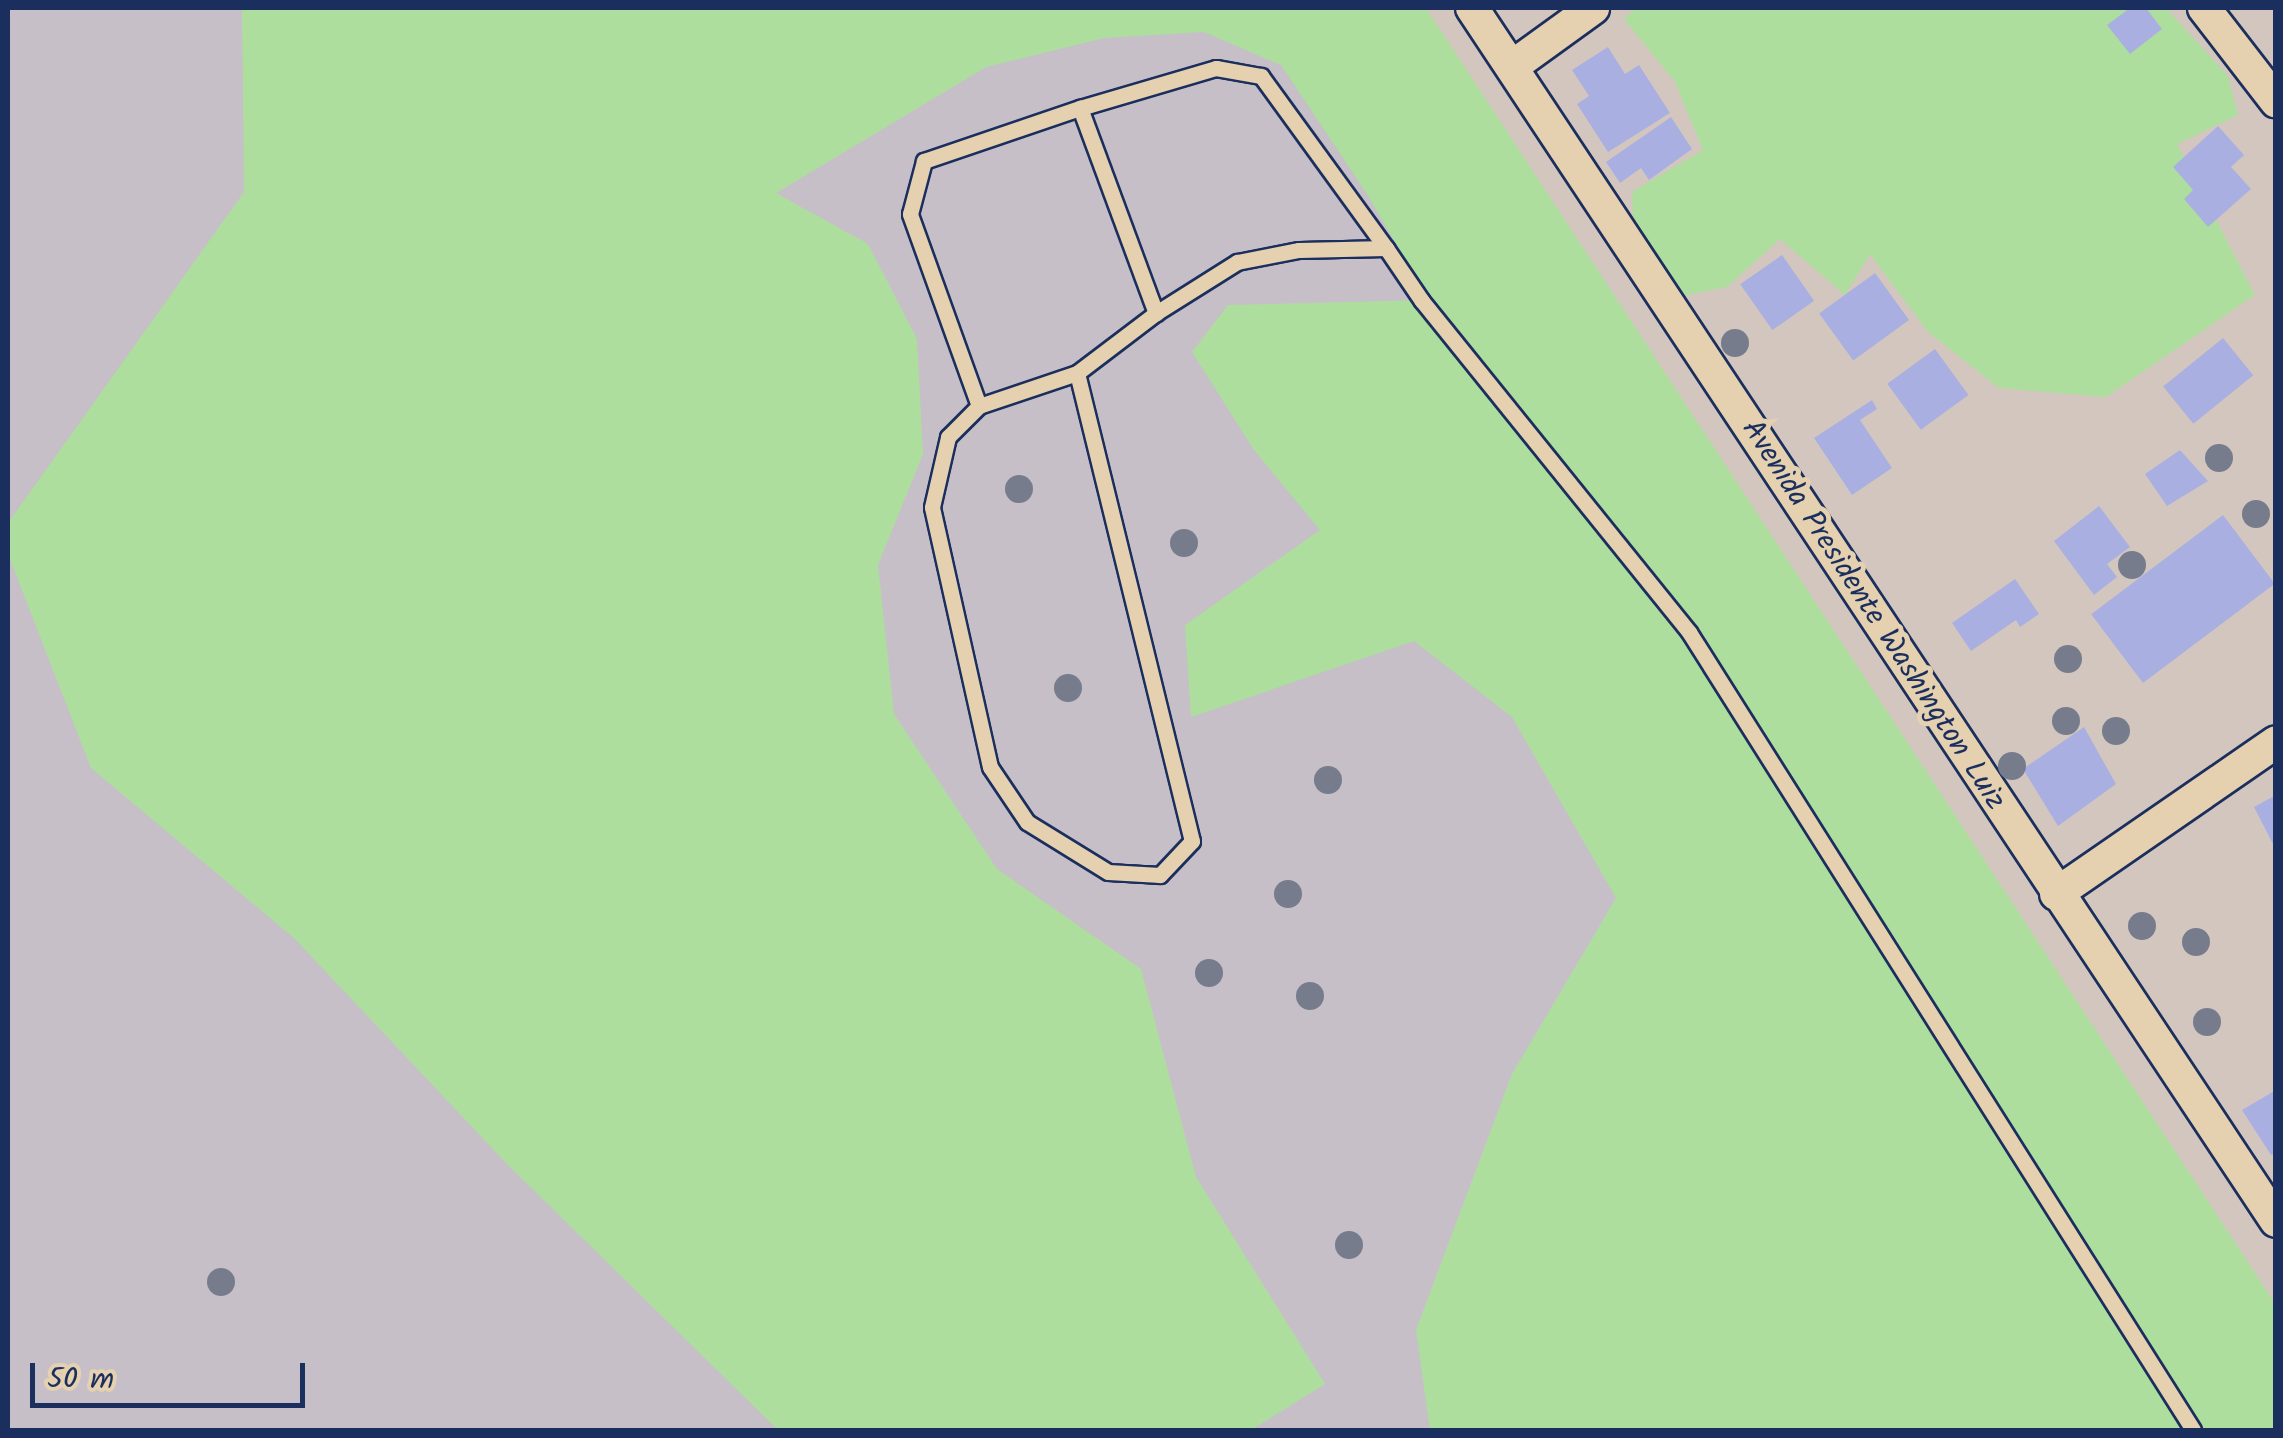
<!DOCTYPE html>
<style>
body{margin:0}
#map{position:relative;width:2283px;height:1438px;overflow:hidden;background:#d3c6be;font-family:Kalam,sans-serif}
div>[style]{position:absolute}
.built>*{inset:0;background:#c6bfc8}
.green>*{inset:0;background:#adde9e}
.building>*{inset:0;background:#a9b0e1;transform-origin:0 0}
.roads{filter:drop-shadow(2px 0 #1b2f5e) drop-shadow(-2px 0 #1b2f5e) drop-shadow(0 2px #1b2f5e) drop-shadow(0 -2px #1b2f5e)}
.lane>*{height:15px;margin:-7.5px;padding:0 7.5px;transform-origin:7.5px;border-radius:7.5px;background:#e5d0af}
.street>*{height:32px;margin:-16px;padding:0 16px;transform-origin:16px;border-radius:16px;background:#e5d0af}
.trees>*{width:28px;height:28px;margin:-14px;border-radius:50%;background:#767c8c}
span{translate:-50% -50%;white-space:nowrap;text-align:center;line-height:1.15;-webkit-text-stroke:10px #e5d0af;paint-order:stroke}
.street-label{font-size:30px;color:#1b2f5e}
.frame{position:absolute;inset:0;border:10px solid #1b2f5e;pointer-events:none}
.scale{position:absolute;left:30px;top:1363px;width:275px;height:45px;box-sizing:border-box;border:5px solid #1b2f5e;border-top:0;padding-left:12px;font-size:30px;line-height:35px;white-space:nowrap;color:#1b2f5e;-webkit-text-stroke:8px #e5d0af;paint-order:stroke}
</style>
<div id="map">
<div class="built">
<div style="clip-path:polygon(8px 8px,1267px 8px,2276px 1324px,2275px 1430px,8px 1430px)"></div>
</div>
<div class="green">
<div style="clip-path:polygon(242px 8px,1426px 8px,2274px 1302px,2275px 1430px,1430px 1430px,1416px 1330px,1512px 1074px,1616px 898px,1512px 717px,1414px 641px,1191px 717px,1185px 625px,1320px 530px,1254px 450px,1192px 352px,1228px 305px,1429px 300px,1367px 194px,1281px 65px,1204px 32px,1104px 38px,986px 67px,776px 193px,868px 244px,917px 339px,923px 454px,878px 565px,894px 714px,997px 869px,1141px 969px,1196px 1177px,1325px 1384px,1251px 1430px,778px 1430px,507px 1164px,294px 938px,91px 768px,8px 554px,8px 523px,244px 192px)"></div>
<div style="clip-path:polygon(1635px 8px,2166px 8px,2228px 76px,2238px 115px,2177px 144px,2255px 295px,2106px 397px,1999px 388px,1928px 332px,1870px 254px,1845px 295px,1780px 239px,1727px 287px,1682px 296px,1633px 222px,1632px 192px,1703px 150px,1675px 82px,1624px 19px)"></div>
</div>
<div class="building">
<div style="clip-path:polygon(2130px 8px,2146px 8px,2162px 29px,2130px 54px,2107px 25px)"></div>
<div style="clip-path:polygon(1608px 47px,1625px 74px,1639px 65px,1670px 113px,1608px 152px,1577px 104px,1589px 96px,1572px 70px)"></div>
<div style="clip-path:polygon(1671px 117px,1692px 149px,1649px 180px,1641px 168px,1620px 183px,1606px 162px)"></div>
<div style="clip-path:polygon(2218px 126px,2244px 155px,2231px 167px,2251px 189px,2208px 227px,2184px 199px,2193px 190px,2173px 167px)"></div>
<div style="left:1782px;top:255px;width:56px;height:51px;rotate:55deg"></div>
<div style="left:1875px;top:273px;width:58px;height:69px;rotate:54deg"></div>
<div style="left:2223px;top:338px;width:48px;height:77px;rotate:51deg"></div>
<div style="left:1935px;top:349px;width:57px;height:59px;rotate:54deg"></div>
<div style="clip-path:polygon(1872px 400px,1877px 409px,1860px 420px,1892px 468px,1852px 495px,1814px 438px)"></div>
<div style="clip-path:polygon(2180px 450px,2208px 481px,2167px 506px,2145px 474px)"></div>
<div style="clip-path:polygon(2099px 506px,2130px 547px,2107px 564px,2117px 577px,2094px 595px,2054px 541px)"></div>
<div style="left:2223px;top:515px;width:86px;height:165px;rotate:53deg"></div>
<div style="clip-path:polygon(2015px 579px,2039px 614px,2020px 627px,2016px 620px,1971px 651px,1952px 623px)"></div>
<div style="clip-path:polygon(2084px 727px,2116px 784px,2058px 826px,2023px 769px)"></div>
<div style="clip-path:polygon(2276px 795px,2276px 850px,2254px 807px)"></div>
<div style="clip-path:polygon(2276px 1090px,2276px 1152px,2271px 1155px,2242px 1110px)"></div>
</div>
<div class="roads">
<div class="lane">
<div style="left:1080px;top:108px;width:219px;rotate:69.7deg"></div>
<div style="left:1077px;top:373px;width:482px;rotate:76.2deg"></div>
<div style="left:1192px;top:841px;width:47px;rotate:133.3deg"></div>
<div style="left:1160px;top:875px;width:52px;rotate:-176.7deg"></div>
<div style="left:1108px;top:872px;width:95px;rotate:-148.3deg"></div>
<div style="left:1027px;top:822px;width:66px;rotate:-123.9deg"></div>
<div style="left:990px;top:767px;width:266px;rotate:-102.6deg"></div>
<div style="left:932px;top:507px;width:72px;rotate:-77.1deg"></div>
<div style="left:948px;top:437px;width:44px;rotate:-45deg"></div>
<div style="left:979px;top:406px;width:103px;rotate:-18.6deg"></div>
<div style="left:1077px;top:373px;width:99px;rotate:-37.2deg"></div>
<div style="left:1156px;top:313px;width:96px;rotate:-32.2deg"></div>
<div style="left:1237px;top:262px;width:63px;rotate:-11deg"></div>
<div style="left:1299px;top:250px;width:87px;rotate:-1.3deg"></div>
<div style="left:1386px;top:248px;width:64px;rotate:55.8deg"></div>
<div style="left:1422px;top:301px;width:425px;rotate:51.1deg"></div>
<div style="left:1689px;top:632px;width:944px;rotate:57.72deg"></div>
<div style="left:979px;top:406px;width:204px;rotate:-109.8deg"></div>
<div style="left:910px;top:214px;width:55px;rotate:-75.2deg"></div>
<div style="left:924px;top:161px;width:165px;rotate:-18.8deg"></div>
<div style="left:1080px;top:108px;width:142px;rotate:-16.4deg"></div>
<div style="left:1216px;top:68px;width:46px;rotate:10.1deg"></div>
<div style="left:1261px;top:76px;width:213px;rotate:54deg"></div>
</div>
<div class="street">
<div style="left:1472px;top:8px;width:1455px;rotate:56.46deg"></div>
<div style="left:2204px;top:8px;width:118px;rotate:52.3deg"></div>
<div style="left:1513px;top:66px;width:99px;rotate:-35.9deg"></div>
<div style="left:2056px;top:894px;width:267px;rotate:-34.6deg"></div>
</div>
</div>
<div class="trees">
<div style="left:1735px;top:343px"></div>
<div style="left:2219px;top:458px"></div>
<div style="left:1019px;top:489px"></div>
<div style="left:2256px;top:514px"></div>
<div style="left:1184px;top:543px"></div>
<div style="left:2132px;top:565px"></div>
<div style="left:2068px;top:659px"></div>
<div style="left:1068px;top:688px"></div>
<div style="left:2066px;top:721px"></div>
<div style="left:2116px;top:731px"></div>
<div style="left:2012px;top:766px"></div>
<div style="left:1328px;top:780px"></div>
<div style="left:1288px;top:894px"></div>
<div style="left:2142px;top:926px"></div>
<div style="left:2196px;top:942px"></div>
<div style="left:1209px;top:973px"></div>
<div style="left:1310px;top:996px"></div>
<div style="left:2207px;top:1022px"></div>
<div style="left:1349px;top:1245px"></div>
<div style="left:221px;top:1282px"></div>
</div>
<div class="street-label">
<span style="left:1873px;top:615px;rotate:57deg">Avenida Presidente Washington Luiz</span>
</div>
<div class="frame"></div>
<div class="scale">50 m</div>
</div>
